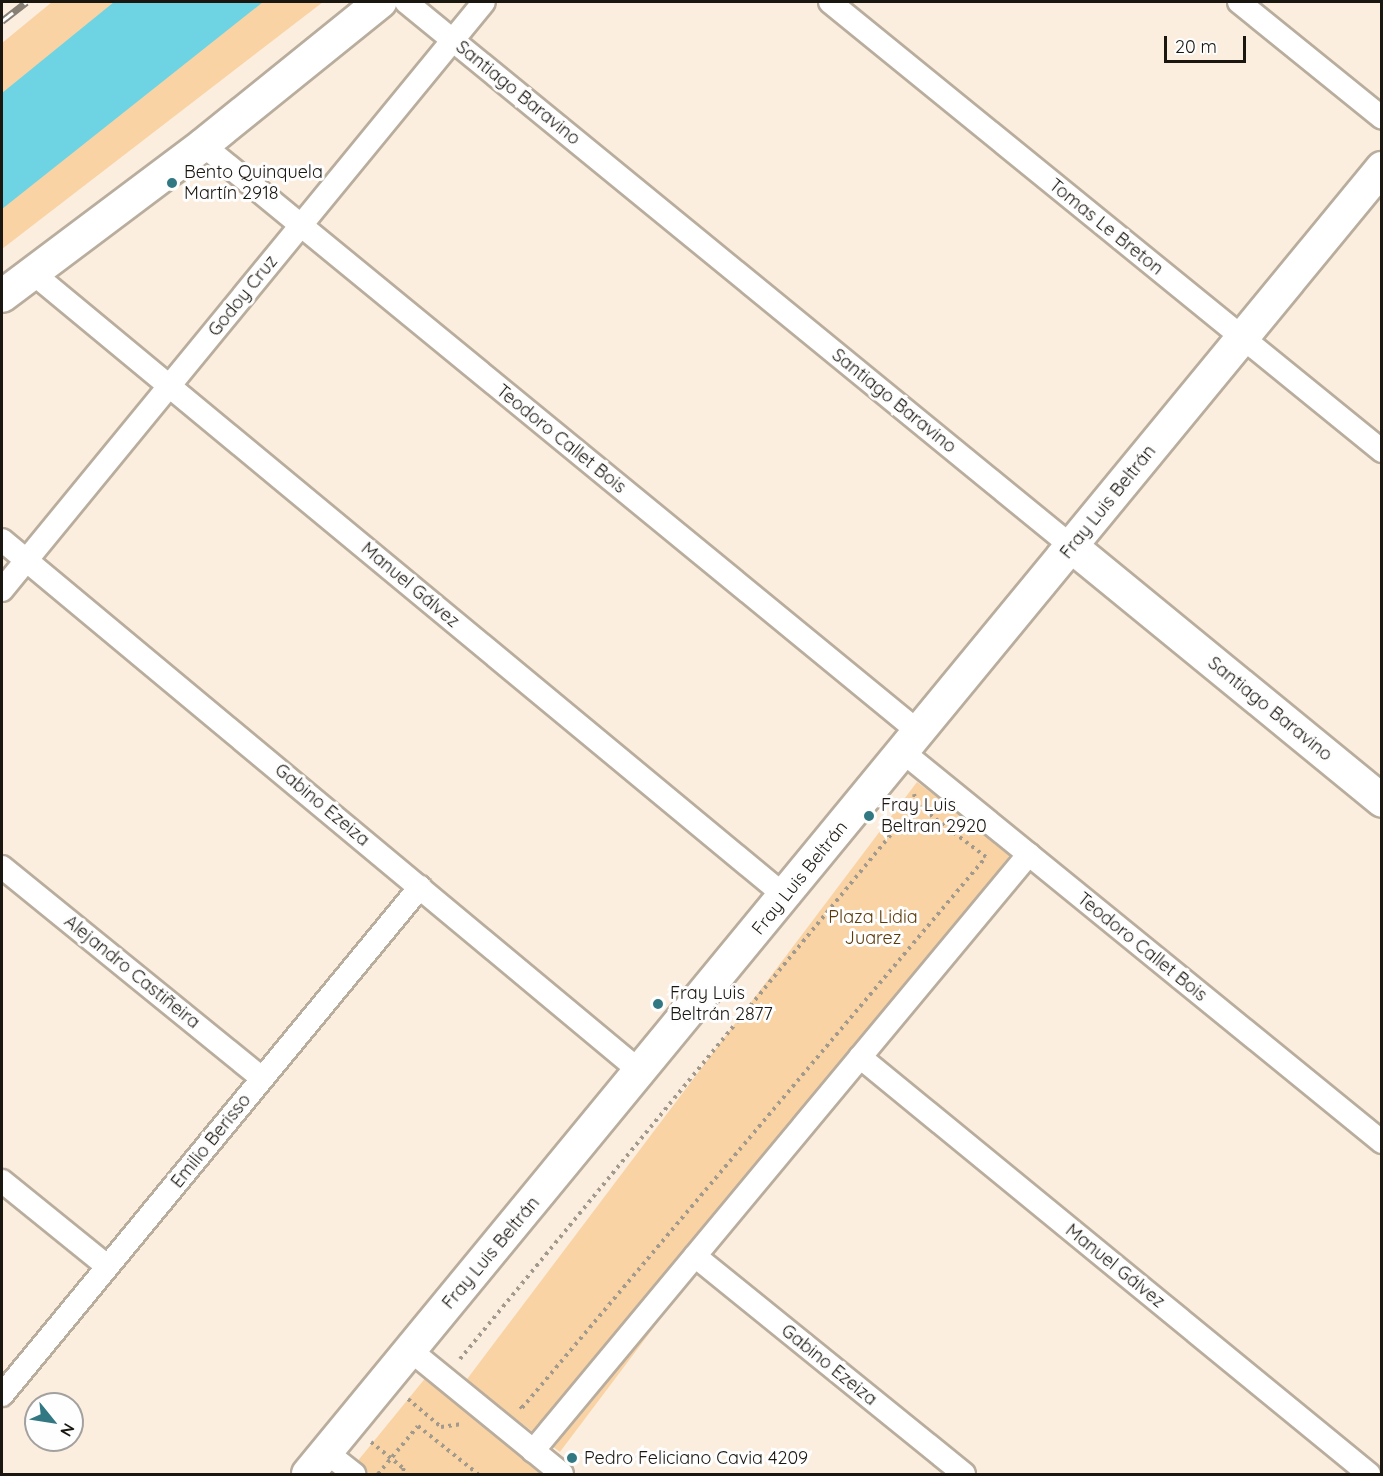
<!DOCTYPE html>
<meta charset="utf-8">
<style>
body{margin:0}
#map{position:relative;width:1383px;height:1476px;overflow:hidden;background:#fbeedf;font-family:Quicksand,sans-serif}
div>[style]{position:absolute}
.green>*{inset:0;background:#fad3a5;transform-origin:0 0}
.water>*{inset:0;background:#6ed4e3}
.path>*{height:4px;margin-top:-2px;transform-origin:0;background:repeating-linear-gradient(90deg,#a39a8e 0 3px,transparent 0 7.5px)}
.roads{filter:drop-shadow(2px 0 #b9ad9e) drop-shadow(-2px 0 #b9ad9e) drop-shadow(0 2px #b9ad9e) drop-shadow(0 -2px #b9ad9e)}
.street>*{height:22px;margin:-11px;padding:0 11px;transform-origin:11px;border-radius:11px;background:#fff}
.secondary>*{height:32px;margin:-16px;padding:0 16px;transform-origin:16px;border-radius:16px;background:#fff}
.rail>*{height:7px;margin-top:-3.5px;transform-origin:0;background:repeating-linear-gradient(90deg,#fefefe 0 14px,#887f75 0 28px);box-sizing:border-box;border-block:2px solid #887f75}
.dots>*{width:16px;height:16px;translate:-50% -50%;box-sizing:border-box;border:3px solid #fefefe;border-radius:50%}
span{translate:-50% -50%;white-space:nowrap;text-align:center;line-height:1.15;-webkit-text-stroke:6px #fefefe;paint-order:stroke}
.street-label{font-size:18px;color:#1a1610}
.poi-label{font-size:18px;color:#1a1610}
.left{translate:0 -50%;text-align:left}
.park-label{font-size:18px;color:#5b3a08}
.frame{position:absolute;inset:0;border:3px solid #1a1610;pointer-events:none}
.north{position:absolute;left:24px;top:1392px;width:60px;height:60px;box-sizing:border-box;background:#fefefe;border:2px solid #a3a19f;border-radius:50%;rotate:120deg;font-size:16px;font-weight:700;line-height:24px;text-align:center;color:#1a1610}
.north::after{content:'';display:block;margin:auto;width:21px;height:27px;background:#317883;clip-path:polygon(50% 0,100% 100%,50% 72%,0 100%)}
.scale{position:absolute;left:1164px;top:36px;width:82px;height:27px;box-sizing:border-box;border:3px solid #1a1610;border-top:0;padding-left:8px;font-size:18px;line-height:21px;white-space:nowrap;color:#1a1610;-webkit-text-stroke:4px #fefefe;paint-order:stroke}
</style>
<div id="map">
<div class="green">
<div style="clip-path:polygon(52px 2px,323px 2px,2px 249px,2px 43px)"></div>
<div style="left:917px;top:782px;width:118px;height:750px;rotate:37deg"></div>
<div style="clip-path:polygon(427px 1376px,546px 1474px,370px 1474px,356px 1463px)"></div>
</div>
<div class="water">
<div style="clip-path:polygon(114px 2px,263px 2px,2px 209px,2px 93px)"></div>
</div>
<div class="path">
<div style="left:460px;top:1359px;width:718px;rotate:-50.59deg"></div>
<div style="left:408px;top:1399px;width:43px;rotate:40.3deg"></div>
<div style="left:441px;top:1427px;width:21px;rotate:-8deg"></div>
<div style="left:520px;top:1406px;width:3px;rotate:45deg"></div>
<div style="left:522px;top:1408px;width:720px;rotate:-49.9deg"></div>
<div style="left:986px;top:857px;width:88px;rotate:-142.9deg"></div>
<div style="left:916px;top:804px;width:10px;rotate:-101deg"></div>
<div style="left:371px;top:1442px;width:41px;rotate:39.1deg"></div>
<div style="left:403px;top:1468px;width:6px;rotate:72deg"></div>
<div style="left:378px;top:1474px;width:62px;rotate:-50.2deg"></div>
<div style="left:418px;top:1426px;width:77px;rotate:38.7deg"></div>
</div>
<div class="roads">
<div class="street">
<div style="left:406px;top:2px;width:859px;rotate:39.28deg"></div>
<div style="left:830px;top:2px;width:712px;rotate:39.13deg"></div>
<div style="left:1239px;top:2px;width:184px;rotate:39deg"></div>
<div style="left:203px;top:145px;width:926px;rotate:39.35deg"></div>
<div style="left:34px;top:274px;width:975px;rotate:39.63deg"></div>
<div style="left:2px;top:540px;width:831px;rotate:39.78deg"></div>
<div style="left:2px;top:590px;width:760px;rotate:-50.66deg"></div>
<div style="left:903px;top:752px;width:618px;rotate:39.15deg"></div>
<div style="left:2px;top:867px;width:335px;rotate:39.1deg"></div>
<div style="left:860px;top:1057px;width:658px;rotate:39.33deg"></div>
<div style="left:2px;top:1181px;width:135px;rotate:39deg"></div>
<div style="left:695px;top:1256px;width:346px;rotate:39deg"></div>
<div style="left:410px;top:1350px;width:196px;rotate:39.2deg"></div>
<div style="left:2px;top:1395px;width:658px;rotate:-50.55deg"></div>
<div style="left:533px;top:1451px;width:776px;rotate:-50.28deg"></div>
<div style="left:326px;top:1452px;width:36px;rotate:38deg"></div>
</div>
<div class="secondary">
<div style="left:2px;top:296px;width:251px;rotate:-36.9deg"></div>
<div style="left:203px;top:145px;width:228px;rotate:-38.9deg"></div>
<div style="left:1071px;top:546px;width:402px;rotate:39.3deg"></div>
<div style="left:308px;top:1474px;width:1691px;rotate:-50.57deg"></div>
</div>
</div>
<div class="rail">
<div style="left:2px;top:21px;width:31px;rotate:-38deg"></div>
</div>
<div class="dots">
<div style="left:172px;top:183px;background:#317883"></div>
<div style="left:869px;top:816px;background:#317883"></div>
<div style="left:658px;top:1004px;background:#317883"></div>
<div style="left:572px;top:1458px;background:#317883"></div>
</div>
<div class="street-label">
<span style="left:518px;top:93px;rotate:39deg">Santiago Baravino</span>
<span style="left:1106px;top:227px;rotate:39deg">Tomas Le Breton</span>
<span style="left:243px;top:296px;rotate:-51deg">Godoy Cruz</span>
<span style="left:894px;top:401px;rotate:39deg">Santiago Baravino</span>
<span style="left:561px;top:439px;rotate:39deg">Teodoro Callet Bois</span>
<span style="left:1108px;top:502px;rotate:-51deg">Fray Luis Beltrán</span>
<span style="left:410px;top:585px;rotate:40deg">Manuel Gálvez</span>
<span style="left:1270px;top:709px;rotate:39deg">Santiago Baravino</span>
<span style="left:322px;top:805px;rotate:40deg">Gabino Ezeiza</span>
<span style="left:800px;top:878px;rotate:-51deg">Fray Luis Beltrán</span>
<span style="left:1142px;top:947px;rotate:39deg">Teodoro Callet Bois</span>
<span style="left:132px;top:972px;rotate:39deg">Alejandro Castiñeira</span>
<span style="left:211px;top:1141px;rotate:-51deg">Emilio Berisso</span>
<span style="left:491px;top:1253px;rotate:-50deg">Fray Luis Beltrán</span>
<span style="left:1115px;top:1266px;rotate:39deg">Manuel Gálvez</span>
<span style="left:829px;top:1365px;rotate:39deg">Gabino Ezeiza</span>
</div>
<div class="poi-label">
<span class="left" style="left:184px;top:183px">Bento Quinquela<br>Martín 2918</span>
<span class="left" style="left:881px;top:816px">Fray Luis<br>Beltran 2920</span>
<span class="left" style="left:670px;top:1004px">Fray Luis<br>Beltrán 2877</span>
<span class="left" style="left:584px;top:1458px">Pedro Feliciano Cavia 4209</span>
</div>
<div class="park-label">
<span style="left:873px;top:928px">Plaza Lidia<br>Juarez</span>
</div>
<div class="frame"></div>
<div class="north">N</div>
<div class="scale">20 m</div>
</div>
